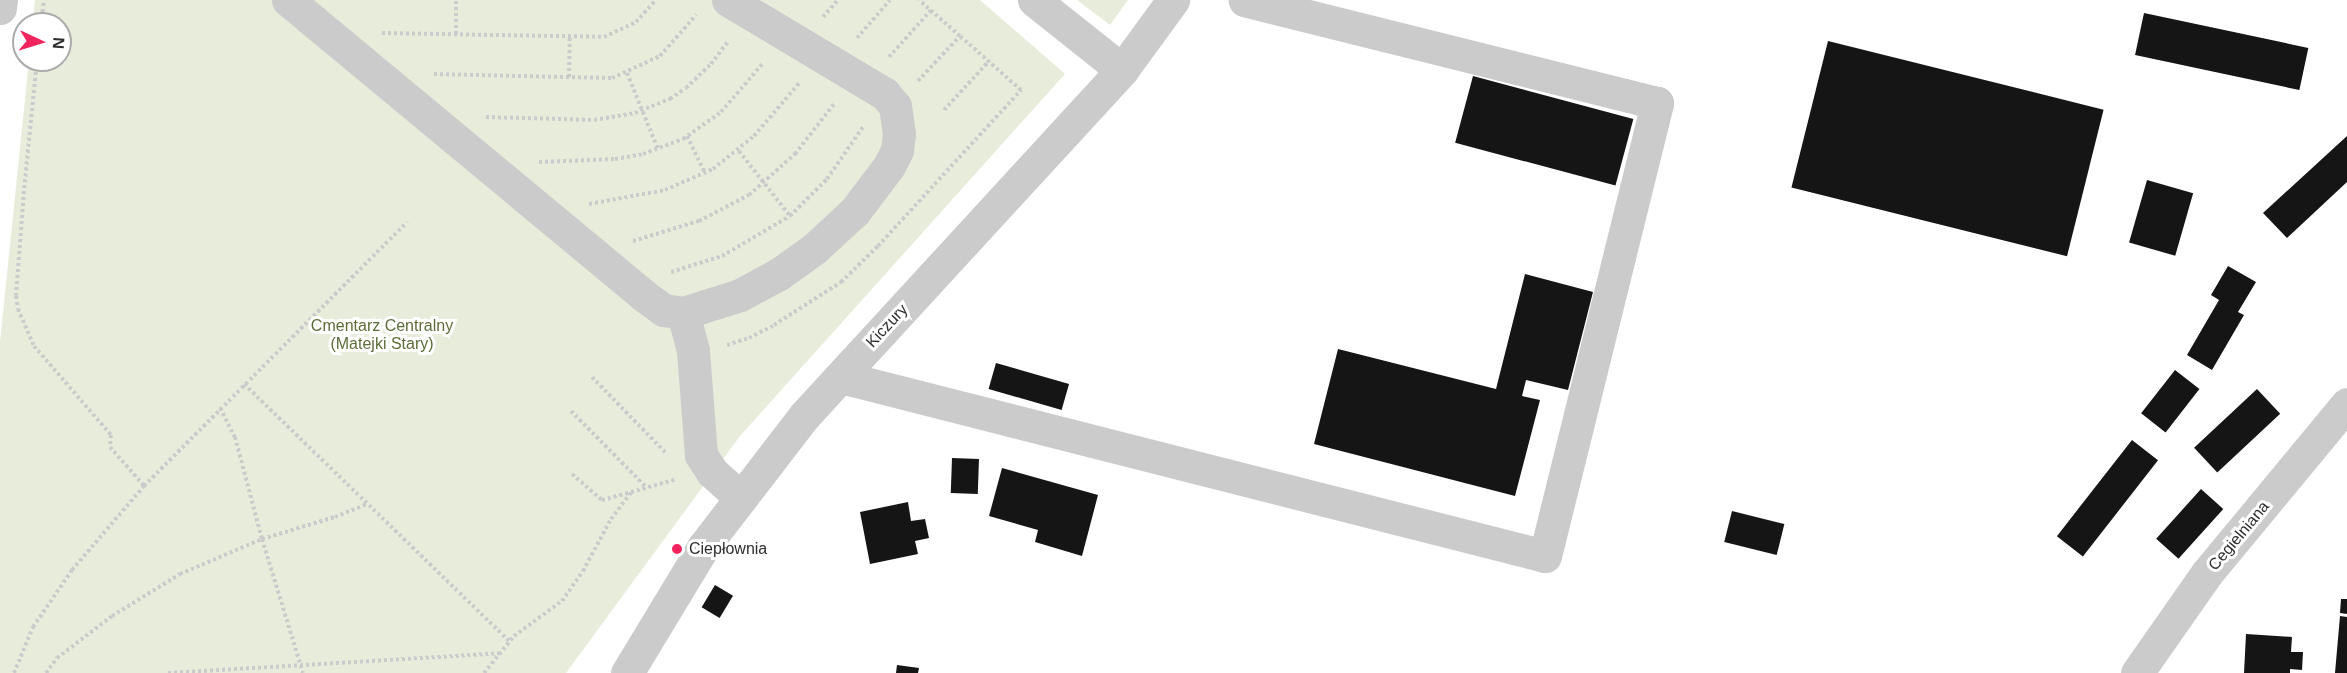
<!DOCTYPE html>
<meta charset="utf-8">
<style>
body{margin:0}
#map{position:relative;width:2347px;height:673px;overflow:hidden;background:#fff;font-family:Arial,sans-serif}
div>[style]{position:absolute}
.green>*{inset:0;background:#e8eddb}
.building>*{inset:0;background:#151515;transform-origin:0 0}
.path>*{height:4px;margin-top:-2px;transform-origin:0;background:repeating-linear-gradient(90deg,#cbcbcb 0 3px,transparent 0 6px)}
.minor>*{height:33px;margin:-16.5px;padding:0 16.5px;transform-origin:16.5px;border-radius:16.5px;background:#cbcbcb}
.dots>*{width:16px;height:16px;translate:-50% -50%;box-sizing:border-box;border:3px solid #fff;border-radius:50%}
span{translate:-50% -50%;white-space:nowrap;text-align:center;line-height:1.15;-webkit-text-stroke:6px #fff;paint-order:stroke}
.park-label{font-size:16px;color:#5c6d38}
.street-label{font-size:16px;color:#2e2e2e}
.poi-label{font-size:16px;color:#2e2e2e}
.left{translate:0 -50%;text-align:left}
.north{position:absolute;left:12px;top:12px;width:60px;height:60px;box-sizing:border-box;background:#fff;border:2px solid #ababab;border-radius:50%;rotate:94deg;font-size:16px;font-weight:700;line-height:24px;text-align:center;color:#2e2e2e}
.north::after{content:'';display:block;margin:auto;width:21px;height:27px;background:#f2235d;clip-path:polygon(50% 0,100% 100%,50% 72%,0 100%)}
</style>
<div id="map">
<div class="green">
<div style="clip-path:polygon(35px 0,980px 0,1065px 74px,740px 436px,566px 673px,0 673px,0 342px,29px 60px,60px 60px,60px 24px,33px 24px)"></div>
<div style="clip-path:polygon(1077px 0,1128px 0,1110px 25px)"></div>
</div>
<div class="building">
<div style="left:2144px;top:13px;width:168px;height:43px;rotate:12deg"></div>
<div style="left:1828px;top:41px;width:284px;height:151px;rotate:14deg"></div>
<div style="left:1473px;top:76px;width:166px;height:69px;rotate:15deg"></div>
<div style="clip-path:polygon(2347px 136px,2347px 182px,2287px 238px,2263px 213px)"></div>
<div style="left:2147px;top:180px;width:48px;height:65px;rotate:16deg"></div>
<div style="clip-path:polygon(2228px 266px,2256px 282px,2238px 312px,2244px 315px,2212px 370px,2187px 355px,2219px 300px,2211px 295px)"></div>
<div style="clip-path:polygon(1525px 274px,1593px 292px,1568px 390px,1526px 380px,1522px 396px,1540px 400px,1515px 496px,1314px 444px,1338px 349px,1496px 389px)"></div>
<div style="left:996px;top:363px;width:76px;height:27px;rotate:16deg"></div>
<div style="left:2175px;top:370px;width:31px;height:55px;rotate:38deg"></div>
<div style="left:2257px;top:389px;width:34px;height:86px;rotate:47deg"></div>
<div style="left:2132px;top:440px;width:33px;height:122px;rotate:38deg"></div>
<div style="left:952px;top:458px;width:27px;height:35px;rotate:2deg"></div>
<div style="clip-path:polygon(1002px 468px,1098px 495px,1082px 556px,1035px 542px,1038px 530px,989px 516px)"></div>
<div style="left:2201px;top:489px;width:30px;height:67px;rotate:42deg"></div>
<div style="clip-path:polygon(908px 502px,911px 521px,925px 519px,929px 538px,915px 541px,918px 554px,870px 564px,860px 512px)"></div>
<div style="left:1732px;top:511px;width:54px;height:32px;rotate:14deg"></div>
<div style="left:715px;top:585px;width:21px;height:26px;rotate:31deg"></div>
<div style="clip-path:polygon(2341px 599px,2347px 599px,2347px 614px,2340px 613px)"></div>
<div style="clip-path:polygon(2340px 616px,2347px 617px,2347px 673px,2335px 673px)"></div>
<div style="clip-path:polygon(2246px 634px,2292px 637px,2291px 652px,2303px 652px,2302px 670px,2290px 669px,2290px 673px,2244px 673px)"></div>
<div style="clip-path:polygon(897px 665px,919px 668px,918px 673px,896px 673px)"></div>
</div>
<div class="path">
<div style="left:823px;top:17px;width:23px;rotate:-49deg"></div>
<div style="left:41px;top:24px;width:24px;rotate:-83deg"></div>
<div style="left:382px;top:33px;width:222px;rotate:1deg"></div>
<div style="left:604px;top:37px;width:35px;rotate:-25deg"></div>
<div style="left:636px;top:22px;width:30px;rotate:-48deg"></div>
<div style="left:456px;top:34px;width:34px;rotate:-90deg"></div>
<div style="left:857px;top:38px;width:50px;rotate:-49deg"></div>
<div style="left:889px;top:57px;width:63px;rotate:-48.2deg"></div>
<div style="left:37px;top:60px;width:132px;rotate:95.7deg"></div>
<div style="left:24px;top:191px;width:105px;rotate:94.4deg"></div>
<div style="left:16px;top:296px;width:13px;rotate:81deg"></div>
<div style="left:18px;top:309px;width:40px;rotate:66.6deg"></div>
<div style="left:34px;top:346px;width:118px;rotate:49.1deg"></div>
<div style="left:111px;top:435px;width:12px;rotate:95deg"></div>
<div style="left:110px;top:447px;width:52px;rotate:48.9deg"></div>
<div style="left:627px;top:73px;width:82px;rotate:67.8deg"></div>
<div style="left:434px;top:74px;width:178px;rotate:1.3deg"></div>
<div style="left:612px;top:78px;width:53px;rotate:-24.6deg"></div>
<div style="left:660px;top:56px;width:55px;rotate:-48.7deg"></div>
<div style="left:569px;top:77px;width:39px;rotate:-89deg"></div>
<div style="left:918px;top:81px;width:62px;rotate:-47deg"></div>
<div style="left:960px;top:36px;width:55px;rotate:-138.7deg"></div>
<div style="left:944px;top:110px;width:67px;rotate:-47.4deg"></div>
<div style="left:486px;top:117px;width:108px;rotate:1.6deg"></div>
<div style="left:594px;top:120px;width:42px;rotate:-9.7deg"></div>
<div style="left:635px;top:113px;width:38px;rotate:-22deg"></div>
<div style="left:670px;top:99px;width:19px;rotate:-35deg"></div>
<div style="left:686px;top:88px;width:35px;rotate:-44deg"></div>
<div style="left:711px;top:64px;width:30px;rotate:-53deg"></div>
<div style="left:687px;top:136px;width:41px;rotate:64.1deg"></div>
<div style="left:739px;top:151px;width:83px;rotate:51.9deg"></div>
<div style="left:539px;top:162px;width:76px;rotate:-2.3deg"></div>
<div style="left:615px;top:159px;width:28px;rotate:-10deg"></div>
<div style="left:643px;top:154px;width:43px;rotate:-20.6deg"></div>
<div style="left:683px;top:139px;width:47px;rotate:-35.4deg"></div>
<div style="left:721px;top:112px;width:66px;rotate:-49.3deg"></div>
<div style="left:589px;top:204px;width:77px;rotate:-10.4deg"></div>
<div style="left:665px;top:190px;width:52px;rotate:-23.6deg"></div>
<div style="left:713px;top:169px;width:53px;rotate:-38.8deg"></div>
<div style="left:754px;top:136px;width:71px;rotate:-49.6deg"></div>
<div style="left:633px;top:241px;width:69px;rotate:-16.9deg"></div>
<div style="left:699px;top:221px;width:56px;rotate:-27.5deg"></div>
<div style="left:749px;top:195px;width:62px;rotate:-41.7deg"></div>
<div style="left:795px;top:154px;width:63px;rotate:-52deg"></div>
<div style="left:671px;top:272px;width:53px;rotate:-17.4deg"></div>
<div style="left:722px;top:256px;width:79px;rotate:-30.5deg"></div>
<div style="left:790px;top:216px;width:52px;rotate:-45deg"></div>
<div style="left:827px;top:179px;width:63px;rotate:-55.3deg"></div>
<div style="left:727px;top:345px;width:23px;rotate:-18deg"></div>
<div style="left:749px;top:338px;width:28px;rotate:-27deg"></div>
<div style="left:774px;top:325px;width:80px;rotate:-32.7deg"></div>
<div style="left:841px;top:282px;width:52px;rotate:-44.2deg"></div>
<div style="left:878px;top:246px;width:212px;rotate:-47.5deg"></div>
<div style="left:1021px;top:90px;width:81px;rotate:-138.5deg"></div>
<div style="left:592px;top:377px;width:105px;rotate:45.8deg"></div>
<div style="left:244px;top:384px;width:369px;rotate:44.1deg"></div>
<div style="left:220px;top:408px;width:33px;rotate:63deg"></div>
<div style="left:235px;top:437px;width:106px;rotate:75.2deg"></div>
<div style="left:262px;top:539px;width:140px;rotate:73deg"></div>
<div style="left:571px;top:411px;width:107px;rotate:45.4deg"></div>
<div style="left:572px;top:474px;width:40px;rotate:41deg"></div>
<div style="left:602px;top:500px;width:30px;rotate:-15deg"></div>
<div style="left:14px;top:673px;width:50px;rotate:-67.6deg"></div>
<div style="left:33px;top:627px;width:69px;rotate:-55.6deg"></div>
<div style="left:72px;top:570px;width:111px;rotate:-49.4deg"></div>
<div style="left:144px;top:486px;width:373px;rotate:-45.1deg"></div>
<div style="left:46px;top:673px;width:19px;rotate:-54deg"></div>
<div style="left:57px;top:658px;width:69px;rotate:-37.4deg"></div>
<div style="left:112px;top:616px;width:80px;rotate:-31.7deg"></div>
<div style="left:180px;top:574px;width:89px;rotate:-23.1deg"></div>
<div style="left:262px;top:539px;width:76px;rotate:-16.8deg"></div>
<div style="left:335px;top:517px;width:35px;rotate:-22deg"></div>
<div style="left:168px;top:673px;width:333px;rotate:-3.4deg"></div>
<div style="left:484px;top:673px;width:48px;rotate:-51deg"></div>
<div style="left:514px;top:636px;width:59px;rotate:-36.1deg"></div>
<div style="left:562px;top:601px;width:37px;rotate:-55deg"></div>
<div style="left:583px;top:571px;width:59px;rotate:-61.7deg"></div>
<div style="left:611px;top:519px;width:34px;rotate:-53deg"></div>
<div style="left:631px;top:492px;width:45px;rotate:-15.6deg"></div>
</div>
<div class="minor">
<div style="left:288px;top:0;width:462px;rotate:39.7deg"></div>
<div style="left:643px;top:295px;width:26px;rotate:36deg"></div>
<div style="left:664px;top:310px;width:19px;rotate:9deg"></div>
<div style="left:683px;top:313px;width:39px;rotate:75deg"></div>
<div style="left:693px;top:351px;width:104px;rotate:85.6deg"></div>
<div style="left:701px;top:455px;width:20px;rotate:57deg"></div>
<div style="left:712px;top:472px;width:39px;rotate:42deg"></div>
<div style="left:1034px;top:0;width:112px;rotate:38.5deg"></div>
<div style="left:0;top:8px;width:8px;rotate:-83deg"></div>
<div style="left:683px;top:313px;width:60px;rotate:-17.5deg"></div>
<div style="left:740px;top:295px;width:44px;rotate:-28.3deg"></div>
<div style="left:779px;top:274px;width:44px;rotate:-35.8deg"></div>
<div style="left:815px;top:248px;width:54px;rotate:-42.8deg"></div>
<div style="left:855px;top:211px;width:56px;rotate:-52.9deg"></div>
<div style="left:889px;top:166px;width:18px;rotate:-63deg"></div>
<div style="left:897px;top:150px;width:16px;rotate:-83deg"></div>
<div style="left:899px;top:134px;width:28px;rotate:-98deg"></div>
<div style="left:895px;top:106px;width:16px;rotate:-130deg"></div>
<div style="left:885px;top:94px;width:183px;rotate:-149.1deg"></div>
<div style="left:841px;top:377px;width:726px;rotate:14.27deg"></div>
<div style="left:1545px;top:556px;width:467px;rotate:-76.1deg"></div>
<div style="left:1657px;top:103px;width:425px;rotate:-166deg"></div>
<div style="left:627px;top:673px;width:149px;rotate:-58.8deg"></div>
<div style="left:704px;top:546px;width:165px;rotate:-52.4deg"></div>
<div style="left:805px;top:415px;width:469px;rotate:-47.4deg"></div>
<div style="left:1122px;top:70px;width:87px;rotate:-53.9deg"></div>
<div style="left:2137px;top:673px;width:122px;rotate:-55deg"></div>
<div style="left:2207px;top:573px;width:219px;rotate:-50.4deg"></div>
</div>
<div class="dots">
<div style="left:677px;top:549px;background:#f2235d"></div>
</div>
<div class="park-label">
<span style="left:382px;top:335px">Cmentarz Centralny<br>(Matejki Stary)</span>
</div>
<div class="street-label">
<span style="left:887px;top:326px;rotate:-47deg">Kiczury</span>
<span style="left:2239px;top:536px;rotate:-50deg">Cegielniana</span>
</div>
<div class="poi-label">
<span class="left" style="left:689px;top:549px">Ciepłownia</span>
</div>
<div class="north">N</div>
</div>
